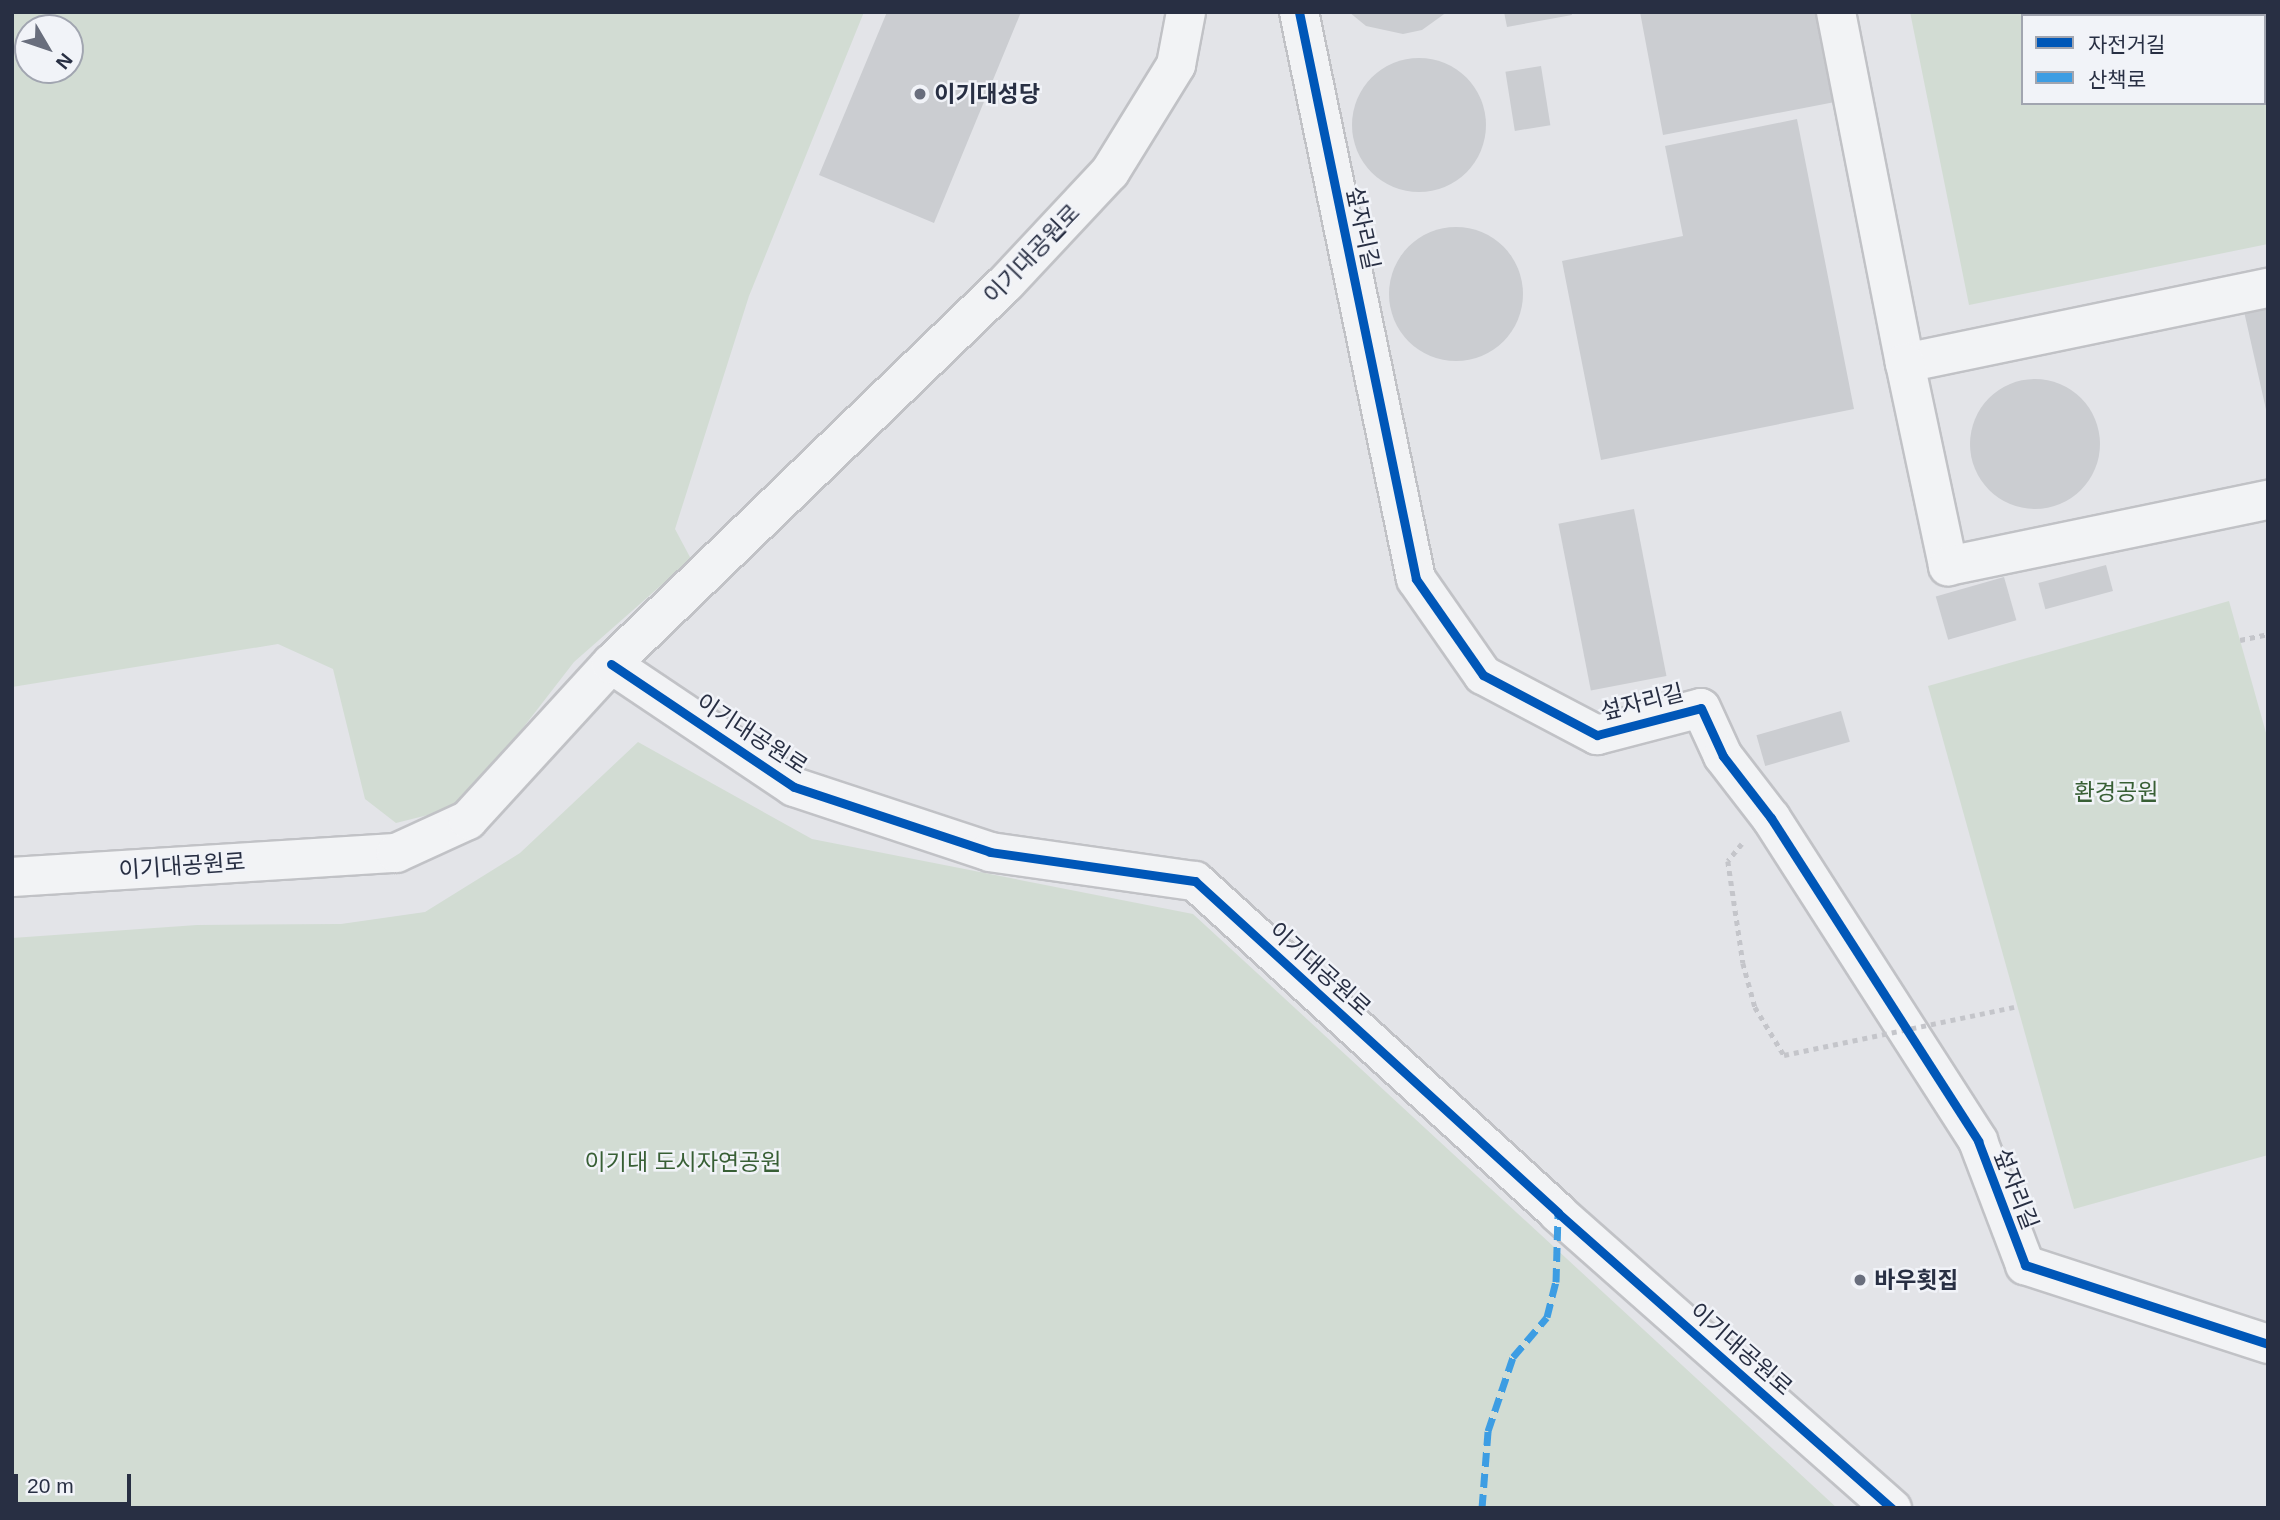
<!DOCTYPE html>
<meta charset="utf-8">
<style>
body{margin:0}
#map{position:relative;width:2280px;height:1520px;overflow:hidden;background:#e3e4e8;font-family:Arial,"Noto Sans KR",sans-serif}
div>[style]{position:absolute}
.green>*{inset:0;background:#d2dcd3}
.building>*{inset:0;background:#cbcdd1;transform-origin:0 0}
.round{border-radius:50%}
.path>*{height:4.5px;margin-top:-2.25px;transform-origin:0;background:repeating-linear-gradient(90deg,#c4c5ca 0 5px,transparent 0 10px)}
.roads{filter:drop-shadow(2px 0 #c1c2c6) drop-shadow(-2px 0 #c1c2c6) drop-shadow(0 2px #c1c2c6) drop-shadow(0 -2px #c1c2c6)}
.minor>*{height:38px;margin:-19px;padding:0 19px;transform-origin:19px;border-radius:19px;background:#f2f3f5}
.path-bridge>*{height:4.5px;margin-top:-2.25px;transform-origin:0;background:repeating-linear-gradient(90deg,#c4c5ca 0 5px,transparent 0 10px)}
.quiet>*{height:7px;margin-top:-3.5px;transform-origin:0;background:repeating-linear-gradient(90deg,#3d9de3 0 14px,transparent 0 21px)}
.cycleway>*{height:9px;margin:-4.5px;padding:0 4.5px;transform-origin:4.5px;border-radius:4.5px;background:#0057b8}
.dots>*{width:19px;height:19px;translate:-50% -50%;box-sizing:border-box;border:4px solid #f1f3f8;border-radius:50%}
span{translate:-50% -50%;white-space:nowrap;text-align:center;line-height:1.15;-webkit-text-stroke:5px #f1f3f8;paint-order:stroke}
.poi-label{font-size:23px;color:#282f43;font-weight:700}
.left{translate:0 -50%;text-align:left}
.street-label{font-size:23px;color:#282f43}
.park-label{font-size:23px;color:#385f35}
.frame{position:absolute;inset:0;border:14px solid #282f43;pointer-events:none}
.legend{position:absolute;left:2021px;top:14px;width:245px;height:91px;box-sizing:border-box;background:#f1f3f8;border:2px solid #a1a5b0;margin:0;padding:9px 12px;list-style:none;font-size:21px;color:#282f43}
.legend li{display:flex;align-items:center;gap:14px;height:35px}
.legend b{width:35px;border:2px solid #a1a5b0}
.north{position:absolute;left:14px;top:14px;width:70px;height:70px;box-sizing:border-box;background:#f1f3f8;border:2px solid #a1a5b0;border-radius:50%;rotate:129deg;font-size:19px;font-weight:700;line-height:28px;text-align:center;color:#282f43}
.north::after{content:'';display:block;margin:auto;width:24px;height:32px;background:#696e7d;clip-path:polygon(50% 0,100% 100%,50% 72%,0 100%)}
.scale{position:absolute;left:14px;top:1474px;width:117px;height:32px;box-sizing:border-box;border:4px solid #282f43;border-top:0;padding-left:9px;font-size:21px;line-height:24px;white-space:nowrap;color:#282f43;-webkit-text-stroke:5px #f1f3f8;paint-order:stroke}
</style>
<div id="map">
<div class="green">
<div style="clip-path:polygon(evenodd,12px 12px,864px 12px,749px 296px,675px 529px,691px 559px,574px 662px,474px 791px,444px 811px,396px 823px,365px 799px,333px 669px,278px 644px,12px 687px,12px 12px,28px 28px,70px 28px,70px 70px,28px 70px,28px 28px)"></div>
<div style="clip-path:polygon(evenodd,1910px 12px,2268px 12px,2268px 244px,1969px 305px,1910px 12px,2023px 16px,2264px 16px,2264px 103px,2023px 103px,2023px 16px)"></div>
<div style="clip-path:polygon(2229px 601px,2268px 740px,2268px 1155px,2074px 1209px,1928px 686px)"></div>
<div style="clip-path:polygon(638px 742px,812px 839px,1193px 914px,1837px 1508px,12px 1508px,12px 938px,197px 925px,341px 924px,425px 912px,520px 853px)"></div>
</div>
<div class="building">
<div style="clip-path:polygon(887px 12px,1021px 12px,934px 223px,819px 175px)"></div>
<div style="clip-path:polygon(1349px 12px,1447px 12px,1422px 30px,1403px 34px,1366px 26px)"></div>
<div style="clip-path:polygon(1504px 12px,1571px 12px,1572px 15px,1507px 27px)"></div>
<div style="clip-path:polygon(1640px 12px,1818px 12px,1835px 102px,1663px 135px)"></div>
<div class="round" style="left:1352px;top:58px;width:134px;height:134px"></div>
<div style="left:1541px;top:66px;width:60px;height:36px;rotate:81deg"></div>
<div style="clip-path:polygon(1797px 119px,1854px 409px,1601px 460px,1562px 261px,1683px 236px,1665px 146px)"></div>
<div class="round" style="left:1389px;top:227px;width:134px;height:134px"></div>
<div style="clip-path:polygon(2268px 292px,2268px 414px,2267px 414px,2241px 298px)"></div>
<div class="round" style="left:1970px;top:379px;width:130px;height:130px"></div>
<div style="left:1634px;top:509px;width:170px;height:77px;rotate:79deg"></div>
<div style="left:2106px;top:565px;width:27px;height:70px;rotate:75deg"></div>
<div style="left:2004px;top:577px;width:45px;height:71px;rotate:74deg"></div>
<div style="left:1841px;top:711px;width:32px;height:88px;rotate:74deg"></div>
</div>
<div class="path">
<div style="left:2240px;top:640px;width:29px;rotate:-12deg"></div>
<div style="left:1742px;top:844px;width:22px;rotate:129deg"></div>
<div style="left:1728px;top:861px;width:103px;rotate:81.6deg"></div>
<div style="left:1743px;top:963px;width:46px;rotate:74.7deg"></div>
<div style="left:1755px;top:1007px;width:56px;rotate:58.9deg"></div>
</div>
<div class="roads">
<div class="minor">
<div style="left:1299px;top:12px;width:579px;rotate:78.34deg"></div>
<div style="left:1416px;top:579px;width:117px;rotate:55.1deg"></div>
<div style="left:1483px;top:675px;width:129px;rotate:27.8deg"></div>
<div style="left:1597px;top:735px;width:107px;rotate:-14.6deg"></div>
<div style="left:1701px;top:708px;width:53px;rotate:65.4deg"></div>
<div style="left:1723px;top:756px;width:78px;rotate:52.3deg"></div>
<div style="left:1771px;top:818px;width:384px;rotate:57.3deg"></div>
<div style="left:1978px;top:1141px;width:133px;rotate:69.2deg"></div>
<div style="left:2025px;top:1265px;width:256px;rotate:18deg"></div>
<div style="left:1836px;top:12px;width:358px;rotate:78.9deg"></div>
<div style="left:1905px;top:363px;width:371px;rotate:-11.7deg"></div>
<div style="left:1905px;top:363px;width:208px;rotate:78deg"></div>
<div style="left:1948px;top:566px;width:327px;rotate:-11.7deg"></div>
<div style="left:611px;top:664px;width:220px;rotate:33.9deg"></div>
<div style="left:794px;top:787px;width:206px;rotate:18.3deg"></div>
<div style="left:990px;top:852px;width:207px;rotate:8.1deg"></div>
<div style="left:1195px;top:881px;width:492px;rotate:42.4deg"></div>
<div style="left:1558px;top:1213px;width:446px;rotate:41.5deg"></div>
<div style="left:12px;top:877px;width:385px;rotate:-3.6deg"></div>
<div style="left:396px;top:853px;width:79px;rotate:-24.6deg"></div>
<div style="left:468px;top:820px;width:212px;rotate:-47.5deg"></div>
<div style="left:611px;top:664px;width:549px;rotate:-43.97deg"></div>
<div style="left:1006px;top:283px;width:152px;rotate:-46.9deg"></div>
<div style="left:1110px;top:172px;width:126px;rotate:-58.3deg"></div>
<div style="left:1176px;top:65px;width:54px;rotate:-79.3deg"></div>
</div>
</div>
<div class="path-bridge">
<div style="left:1784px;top:1055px;width:239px;rotate:-11.8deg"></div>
</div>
<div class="quiet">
<div style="left:1482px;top:1508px;width:77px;rotate:-85.5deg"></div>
<div style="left:1488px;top:1431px;width:78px;rotate:-71.3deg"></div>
<div style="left:1513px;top:1357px;width:52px;rotate:-49.6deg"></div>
<div style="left:1547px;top:1317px;width:36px;rotate:-76deg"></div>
<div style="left:1556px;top:1282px;width:69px;rotate:-88.3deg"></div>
</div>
<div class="cycleway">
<div style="left:1299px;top:12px;width:579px;rotate:78.34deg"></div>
<div style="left:1416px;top:579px;width:117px;rotate:55.1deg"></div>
<div style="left:1483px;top:675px;width:129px;rotate:27.8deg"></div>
<div style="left:1597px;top:735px;width:107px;rotate:-14.6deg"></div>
<div style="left:1701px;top:708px;width:53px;rotate:65.4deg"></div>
<div style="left:1723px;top:756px;width:78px;rotate:52.3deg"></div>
<div style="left:1771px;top:818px;width:384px;rotate:57.3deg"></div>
<div style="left:1978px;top:1141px;width:133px;rotate:69.2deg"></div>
<div style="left:2025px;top:1265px;width:256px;rotate:18deg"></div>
<div style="left:611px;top:664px;width:220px;rotate:33.9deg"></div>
<div style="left:794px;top:787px;width:206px;rotate:18.3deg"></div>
<div style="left:990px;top:852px;width:207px;rotate:8.1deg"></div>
<div style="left:1195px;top:881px;width:492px;rotate:42.4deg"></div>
<div style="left:1558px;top:1213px;width:446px;rotate:41.5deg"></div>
</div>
<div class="dots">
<div style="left:920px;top:94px;background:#696e7d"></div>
<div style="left:1860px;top:1280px;background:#696e7d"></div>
</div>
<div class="poi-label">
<span class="left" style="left:934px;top:94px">이기대성당</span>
<span class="left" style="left:1874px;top:1280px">바우횟집</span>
</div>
<div class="street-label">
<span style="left:1363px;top:228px;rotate:78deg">섶자리길</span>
<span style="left:1032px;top:254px;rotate:-46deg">이기대공원로</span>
<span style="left:1642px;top:702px;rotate:-14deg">섶자리길</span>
<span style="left:752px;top:734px;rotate:33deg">이기대공원로</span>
<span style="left:182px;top:866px;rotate:-4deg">이기대공원로</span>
<span style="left:1320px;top:969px;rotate:42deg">이기대공원로</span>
<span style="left:2016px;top:1189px;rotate:69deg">섶자리길</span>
<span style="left:1741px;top:1349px;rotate:41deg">이기대공원로</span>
</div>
<div class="park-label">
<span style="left:2116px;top:792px">환경공원</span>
<span style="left:683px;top:1162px">이기대 도시자연공원</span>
</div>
<div class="frame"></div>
<ul class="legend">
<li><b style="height:9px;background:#0057b8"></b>자전거길</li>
<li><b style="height:9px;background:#3d9de3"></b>산책로</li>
</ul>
<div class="north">N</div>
<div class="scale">20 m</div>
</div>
